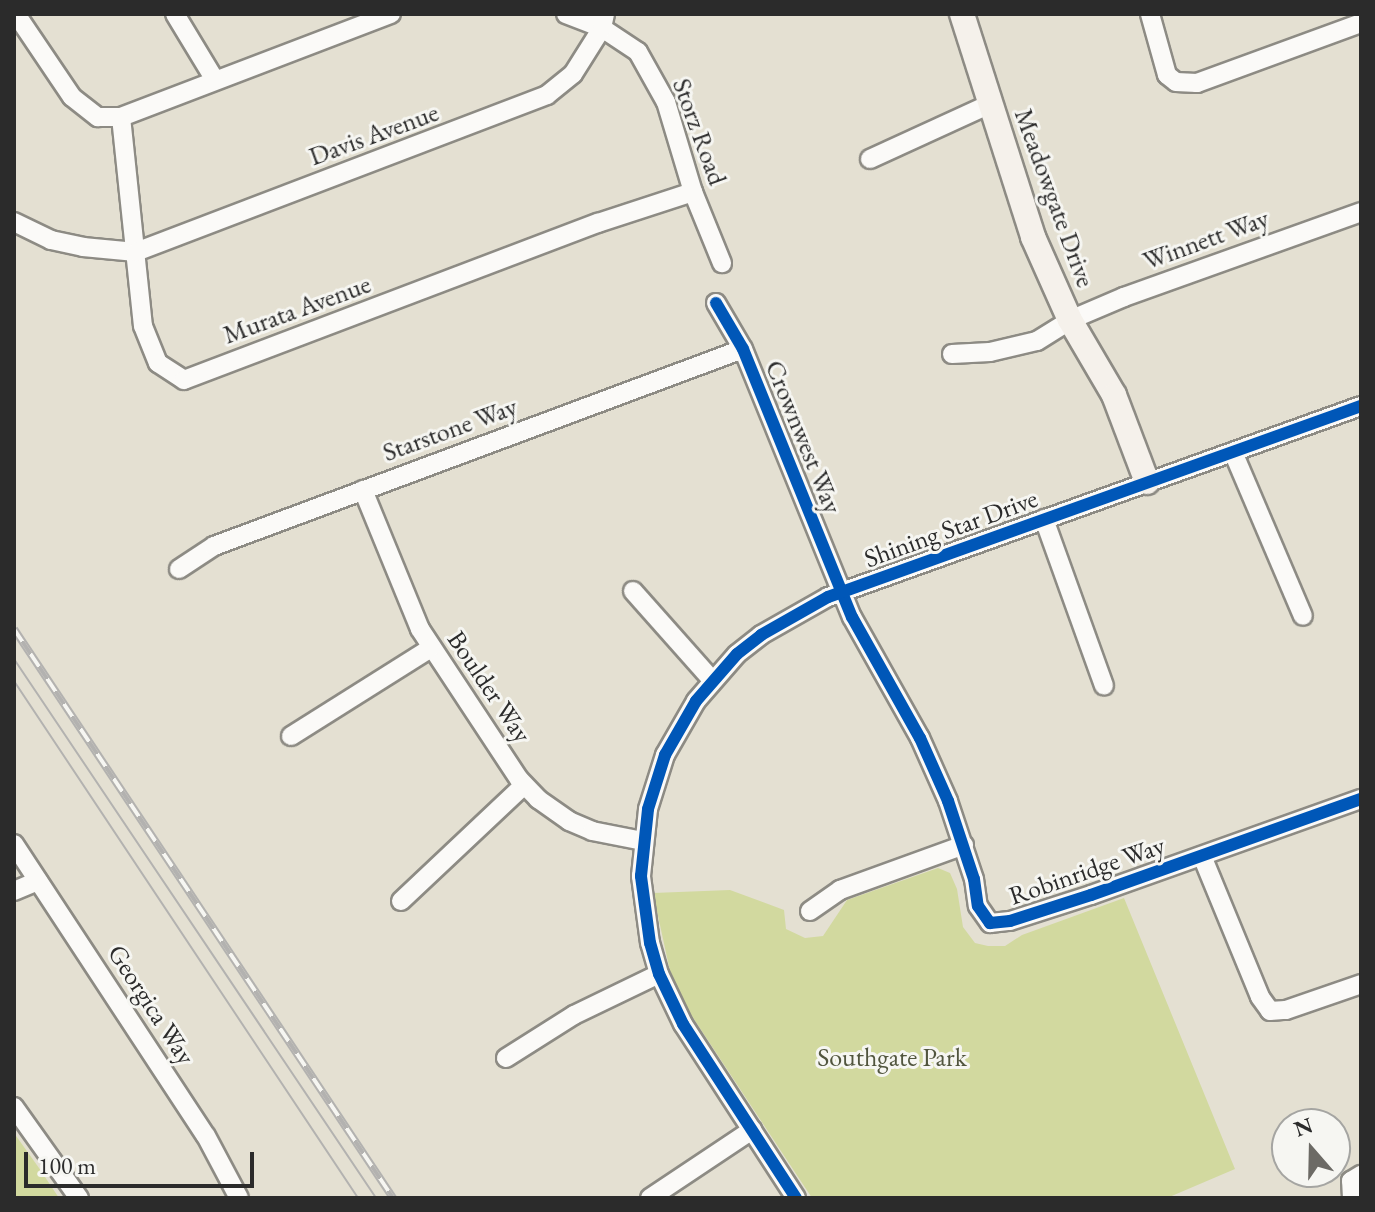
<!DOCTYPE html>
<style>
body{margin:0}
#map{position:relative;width:1375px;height:1212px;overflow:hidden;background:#e4e0d2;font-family:"EB Garamond",serif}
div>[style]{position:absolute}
.green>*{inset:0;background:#d2d99f}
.roads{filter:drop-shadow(2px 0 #8d8b84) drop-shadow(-2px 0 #8d8b84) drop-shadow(0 2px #8d8b84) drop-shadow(0 -2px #8d8b84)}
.street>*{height:18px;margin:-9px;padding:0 9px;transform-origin:9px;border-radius:9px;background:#fbfaf8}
.secondary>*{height:24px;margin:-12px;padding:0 12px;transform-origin:12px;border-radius:12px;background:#f5f1eb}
.tram>*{height:2px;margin:-1px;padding:0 1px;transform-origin:1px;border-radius:1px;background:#b3b2b0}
.rail>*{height:8px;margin-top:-4px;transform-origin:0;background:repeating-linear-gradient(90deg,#f6f6f2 0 15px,#b3b2b0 0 30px);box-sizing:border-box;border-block:2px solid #b3b2b0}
.cycleway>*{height:12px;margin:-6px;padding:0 6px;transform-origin:6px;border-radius:6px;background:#0057b8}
span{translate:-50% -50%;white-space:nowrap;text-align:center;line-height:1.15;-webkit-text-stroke:6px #f6f6f2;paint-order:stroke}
.street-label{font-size:26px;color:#2b2b2b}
.park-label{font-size:26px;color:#51553e}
.frame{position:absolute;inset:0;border:16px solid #2b2b2b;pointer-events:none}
.north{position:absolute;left:1271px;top:1108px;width:80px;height:80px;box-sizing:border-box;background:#f6f6f2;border:2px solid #a5a5a2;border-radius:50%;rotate:340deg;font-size:22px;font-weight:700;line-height:32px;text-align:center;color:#2b2b2b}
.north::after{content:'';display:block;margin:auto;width:28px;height:36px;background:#6c6a65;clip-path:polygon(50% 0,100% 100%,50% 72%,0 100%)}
.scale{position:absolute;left:24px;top:1152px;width:230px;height:36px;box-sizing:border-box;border:4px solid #2b2b2b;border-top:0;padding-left:10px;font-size:24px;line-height:28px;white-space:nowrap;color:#2b2b2b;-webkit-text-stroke:6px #f6f6f2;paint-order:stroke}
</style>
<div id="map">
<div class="green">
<div style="clip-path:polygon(938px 868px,950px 873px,957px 889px,963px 927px,975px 943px,988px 946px,1005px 946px,1022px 935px,1124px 898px,1235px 1169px,1167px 1198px,812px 1198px,680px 998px,670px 971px,653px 893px,730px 890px,784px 910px,786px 929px,805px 938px,823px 936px,847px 900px)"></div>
<div style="clip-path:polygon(14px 1133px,39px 1168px,59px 1198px,14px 1198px)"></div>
</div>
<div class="roads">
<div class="street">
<div style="left:16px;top:14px;width:100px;rotate:56deg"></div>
<div style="left:72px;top:97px;width:33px;rotate:38deg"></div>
<div style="left:98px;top:117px;width:23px"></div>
<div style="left:121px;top:117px;width:289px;rotate:-20.9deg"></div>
<div style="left:175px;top:14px;width:77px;rotate:58.8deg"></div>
<div style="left:566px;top:14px;width:39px;rotate:21deg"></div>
<div style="left:602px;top:28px;width:43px;rotate:33.7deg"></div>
<div style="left:638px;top:52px;width:57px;rotate:60.8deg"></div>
<div style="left:666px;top:102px;width:94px;rotate:73.3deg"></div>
<div style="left:693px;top:192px;width:77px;rotate:67.8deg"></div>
<div style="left:1150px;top:14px;width:63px;rotate:74.4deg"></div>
<div style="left:1167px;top:75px;width:11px;rotate:38deg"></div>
<div style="left:1176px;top:82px;width:21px;rotate:3deg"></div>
<div style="left:1197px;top:83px;width:175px;rotate:-20.1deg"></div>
<div style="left:121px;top:117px;width:210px;rotate:84deg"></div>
<div style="left:143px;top:326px;width:40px;rotate:68deg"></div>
<div style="left:158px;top:363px;width:31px;rotate:33deg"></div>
<div style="left:184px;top:380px;width:443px;rotate:-20.8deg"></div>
<div style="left:598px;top:223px;width:100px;rotate:-18.1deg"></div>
<div style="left:870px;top:159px;width:132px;rotate:-24.6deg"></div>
<div style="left:14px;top:222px;width:41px;rotate:25.9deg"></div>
<div style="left:51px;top:240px;width:33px;rotate:12deg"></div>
<div style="left:83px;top:247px;width:53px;rotate:5.4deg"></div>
<div style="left:136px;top:252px;width:440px;rotate:-20.9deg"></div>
<div style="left:547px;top:95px;width:33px;rotate:-39deg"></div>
<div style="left:573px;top:74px;width:54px;rotate:-57.8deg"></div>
<div style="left:602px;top:28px;width:14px;rotate:-78deg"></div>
<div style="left:716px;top:303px;width:53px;rotate:59.6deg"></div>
<div style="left:743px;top:349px;width:289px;rotate:67.9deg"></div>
<div style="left:852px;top:617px;width:139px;rotate:60.7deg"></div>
<div style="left:920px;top:738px;width:69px;rotate:66deg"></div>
<div style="left:948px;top:801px;width:82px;rotate:71.6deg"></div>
<div style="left:974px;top:879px;width:27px;rotate:82deg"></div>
<div style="left:978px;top:906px;width:21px;rotate:55deg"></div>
<div style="left:990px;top:923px;width:20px;rotate:-6deg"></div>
<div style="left:1010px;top:921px;width:85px;rotate:-17.8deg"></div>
<div style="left:1091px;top:895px;width:287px;rotate:-19.6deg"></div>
<div style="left:952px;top:354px;width:38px;rotate:-3deg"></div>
<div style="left:990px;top:352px;width:48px;rotate:-13.2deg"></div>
<div style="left:1037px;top:341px;width:39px;rotate:-32deg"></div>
<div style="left:1070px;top:320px;width:59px;rotate:-23.1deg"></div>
<div style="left:1124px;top:297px;width:252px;rotate:-19.7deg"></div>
<div style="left:1233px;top:452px;width:178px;rotate:66.9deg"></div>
<div style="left:363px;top:490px;width:150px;rotate:67.7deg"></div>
<div style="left:420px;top:629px;width:180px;rotate:56.6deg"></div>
<div style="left:519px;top:779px;width:28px;rotate:46deg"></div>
<div style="left:538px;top:799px;width:38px;rotate:35deg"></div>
<div style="left:569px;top:821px;width:25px;rotate:23deg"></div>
<div style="left:592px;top:831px;width:52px;rotate:11.1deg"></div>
<div style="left:1044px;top:519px;width:177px;rotate:70.2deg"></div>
<div style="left:179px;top:569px;width:42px;rotate:-33.3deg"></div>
<div style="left:214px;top:546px;width:564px;rotate:-20.43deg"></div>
<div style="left:633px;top:591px;width:119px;rotate:48.4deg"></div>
<div style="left:291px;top:736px;width:165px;rotate:-32.2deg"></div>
<div style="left:14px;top:844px;width:349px;rotate:56.7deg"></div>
<div style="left:206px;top:1136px;width:70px;rotate:62deg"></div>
<div style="left:1202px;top:856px;width:152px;rotate:67.6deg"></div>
<div style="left:1260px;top:997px;width:17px;rotate:54deg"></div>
<div style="left:1270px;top:1011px;width:16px;rotate:-4deg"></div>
<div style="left:1286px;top:1010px;width:79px;rotate:-19.1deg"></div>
<div style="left:14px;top:891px;width:26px;rotate:-23deg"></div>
<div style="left:401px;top:901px;width:169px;rotate:-43.3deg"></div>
<div style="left:810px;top:911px;width:37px;rotate:-35deg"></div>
<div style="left:840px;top:890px;width:132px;rotate:-19.9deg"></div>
<div style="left:506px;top:1058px;width:80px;rotate:-32.3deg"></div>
<div style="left:574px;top:1015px;width:94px;rotate:-25.8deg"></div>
<div style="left:14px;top:1107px;width:112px;rotate:54.5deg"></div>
<div style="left:650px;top:1198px;width:123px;rotate:-33.7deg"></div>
<div style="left:796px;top:1198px;width:207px;rotate:-123deg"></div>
<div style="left:683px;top:1024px;width:55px;rotate:-115.6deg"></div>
<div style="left:659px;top:974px;width:32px;rotate:-106deg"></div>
<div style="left:650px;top:943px;width:68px;rotate:-97.7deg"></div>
<div style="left:641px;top:876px;width:67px;rotate:-84deg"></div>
<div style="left:648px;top:809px;width:57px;rotate:-72.5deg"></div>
<div style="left:665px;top:755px;width:62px;rotate:-60.1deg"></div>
<div style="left:696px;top:701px;width:62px;rotate:-48.9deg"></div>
<div style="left:737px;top:654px;width:31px;rotate:-38deg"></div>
<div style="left:761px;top:635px;width:77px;rotate:-29.6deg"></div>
<div style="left:828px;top:597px;width:566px;rotate:-19.72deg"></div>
<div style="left:1352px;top:1198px;width:17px;rotate:-93deg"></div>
<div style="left:1351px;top:1181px;width:12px;rotate:-31deg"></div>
</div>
<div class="secondary">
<div style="left:962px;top:14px;width:234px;rotate:72.3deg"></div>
<div style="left:1033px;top:237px;width:91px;rotate:66deg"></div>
<div style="left:1070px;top:320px;width:87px;rotate:59.6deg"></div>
<div style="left:1114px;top:395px;width:93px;rotate:69.2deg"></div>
</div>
</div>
<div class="tram">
<div style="left:14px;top:659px;width:649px;rotate:56.11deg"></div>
<div style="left:14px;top:681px;width:621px;rotate:56.36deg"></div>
</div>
<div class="rail">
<div style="left:14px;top:629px;width:684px;rotate:56.33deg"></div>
</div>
<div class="cycleway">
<div style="left:716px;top:303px;width:53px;rotate:59.6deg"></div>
<div style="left:743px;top:349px;width:289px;rotate:67.9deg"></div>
<div style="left:852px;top:617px;width:139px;rotate:60.7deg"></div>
<div style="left:920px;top:738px;width:69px;rotate:66deg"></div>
<div style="left:948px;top:801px;width:82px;rotate:71.6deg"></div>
<div style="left:974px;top:879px;width:27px;rotate:82deg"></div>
<div style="left:978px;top:906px;width:21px;rotate:55deg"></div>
<div style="left:990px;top:923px;width:20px;rotate:-6deg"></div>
<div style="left:1010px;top:921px;width:85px;rotate:-17.8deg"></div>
<div style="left:1091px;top:895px;width:287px;rotate:-19.6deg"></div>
<div style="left:796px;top:1198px;width:207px;rotate:-123deg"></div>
<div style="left:683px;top:1024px;width:55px;rotate:-115.6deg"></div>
<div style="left:659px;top:974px;width:32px;rotate:-106deg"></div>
<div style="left:650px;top:943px;width:68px;rotate:-97.7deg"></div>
<div style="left:641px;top:876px;width:67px;rotate:-84deg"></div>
<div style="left:648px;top:809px;width:57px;rotate:-72.5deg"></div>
<div style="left:665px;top:755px;width:62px;rotate:-60.1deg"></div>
<div style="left:696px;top:701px;width:62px;rotate:-48.9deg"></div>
<div style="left:737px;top:654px;width:31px;rotate:-38deg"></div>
<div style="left:761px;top:635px;width:77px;rotate:-29.6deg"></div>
<div style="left:828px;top:597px;width:566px;rotate:-19.72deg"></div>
</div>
<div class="street-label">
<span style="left:699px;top:132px;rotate:70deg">Storz Road</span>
<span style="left:374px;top:135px;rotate:-20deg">Davis Avenue</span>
<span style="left:1054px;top:198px;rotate:70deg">Meadowgate Drive</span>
<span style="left:1206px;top:240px;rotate:-20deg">Winnett Way</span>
<span style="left:297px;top:310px;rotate:-20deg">Murata Avenue</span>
<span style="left:450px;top:430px;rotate:-20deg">Starstone Way</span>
<span style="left:803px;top:437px;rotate:68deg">Crownwest Way</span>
<span style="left:951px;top:529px;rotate:-20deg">Shining Star Drive</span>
<span style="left:489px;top:687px;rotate:56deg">Boulder Way</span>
<span style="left:1087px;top:871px;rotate:-19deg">Robinridge Way</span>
<span style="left:151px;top:1005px;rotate:57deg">Georgica Way</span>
</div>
<div class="park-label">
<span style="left:892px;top:1058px">Southgate Park</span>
</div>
<div class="frame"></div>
<div class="north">N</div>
<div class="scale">100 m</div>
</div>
